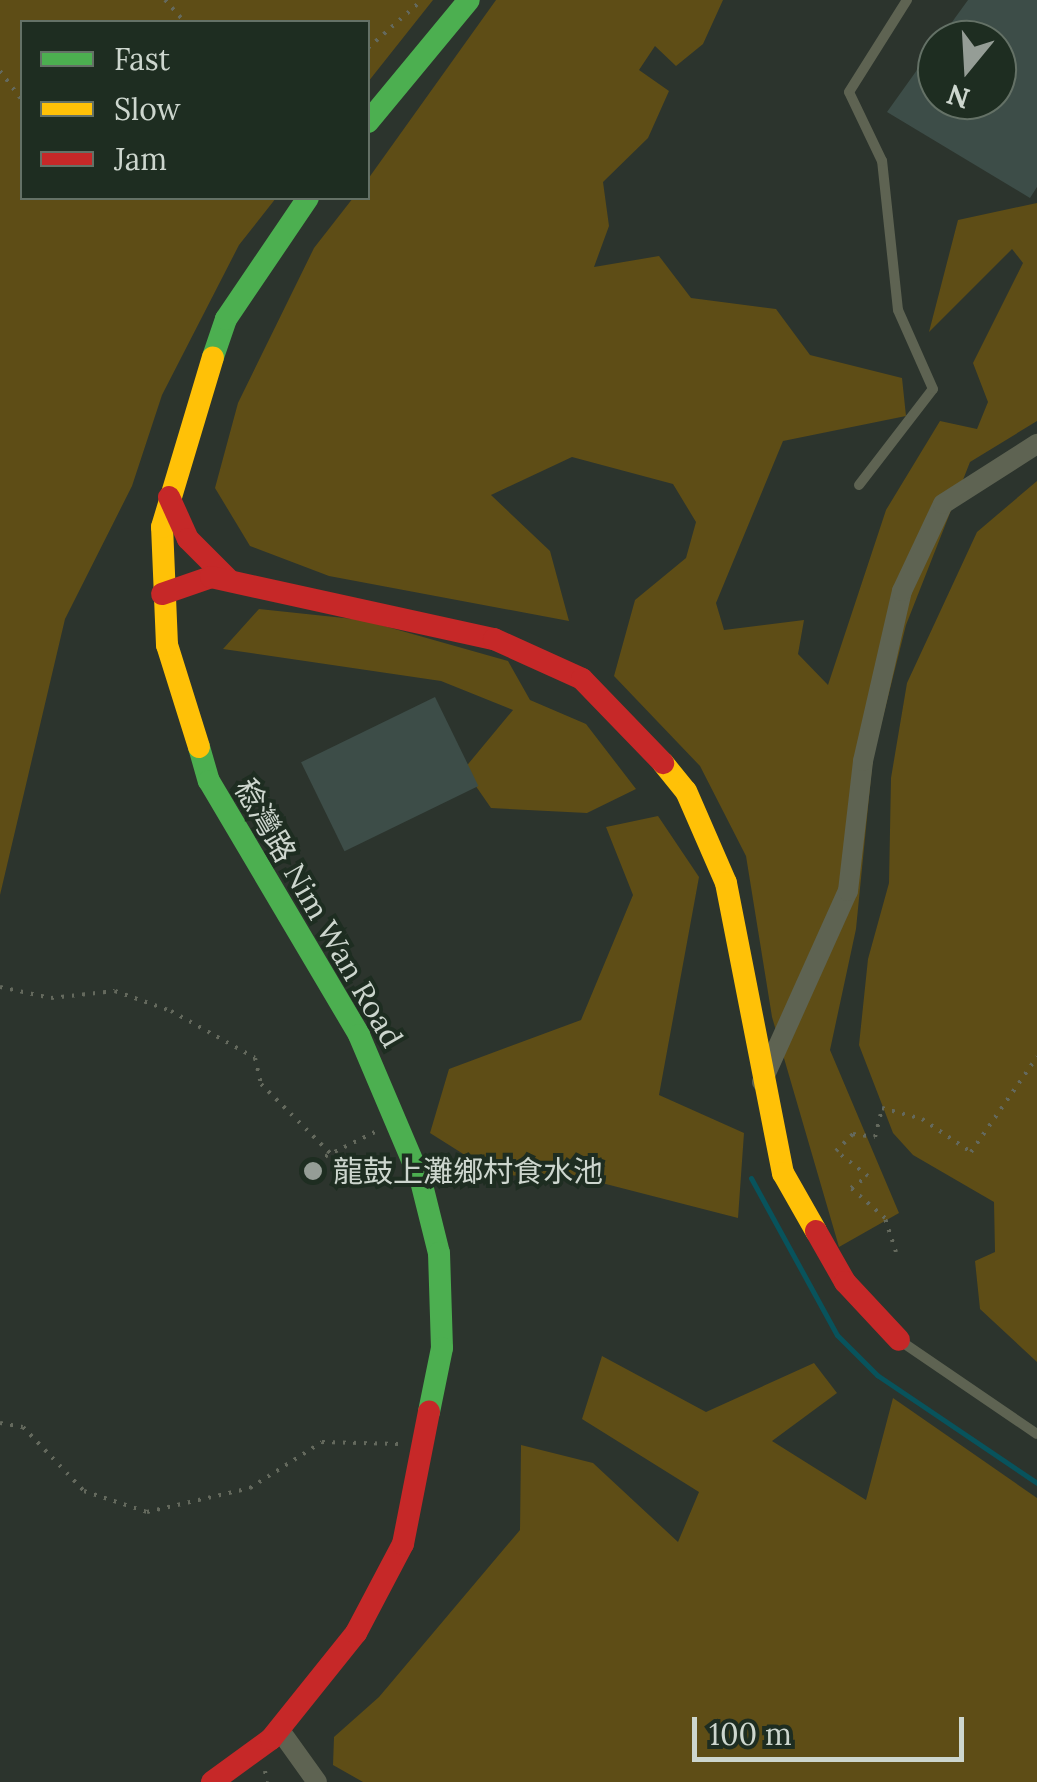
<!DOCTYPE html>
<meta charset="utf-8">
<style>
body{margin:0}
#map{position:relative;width:1037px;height:1782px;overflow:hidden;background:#2c342d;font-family:Lora,"Noto Sans TC",serif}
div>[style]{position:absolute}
.green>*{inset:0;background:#5e4d16}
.stream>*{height:5px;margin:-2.5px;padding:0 2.5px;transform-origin:2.5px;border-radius:2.5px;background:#08535c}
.building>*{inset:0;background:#3d4d48;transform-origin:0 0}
.path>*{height:4px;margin-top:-2px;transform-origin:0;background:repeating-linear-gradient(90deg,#64695d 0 2.5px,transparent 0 10.5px)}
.lane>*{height:10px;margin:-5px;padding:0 5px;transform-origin:5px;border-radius:5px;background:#5e6352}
.street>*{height:20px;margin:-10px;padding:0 10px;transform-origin:10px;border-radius:10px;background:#5e6352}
.fast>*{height:22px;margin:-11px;padding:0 11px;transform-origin:11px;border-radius:11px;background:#4caf50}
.slow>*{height:22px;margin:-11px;padding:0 11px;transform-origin:11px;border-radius:11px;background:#ffc107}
.jam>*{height:22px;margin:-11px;padding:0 11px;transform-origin:11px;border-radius:11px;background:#c62828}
.dots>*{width:28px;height:28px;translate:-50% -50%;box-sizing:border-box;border:5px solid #1e2d21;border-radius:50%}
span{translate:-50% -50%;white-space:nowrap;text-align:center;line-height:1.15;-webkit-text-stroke:8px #1e2d21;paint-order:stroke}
.street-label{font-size:30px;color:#cdd6ce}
.poi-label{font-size:30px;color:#cdd6ce}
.left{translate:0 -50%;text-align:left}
.legend{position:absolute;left:20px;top:20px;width:350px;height:180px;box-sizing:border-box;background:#1e2d21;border:2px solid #647166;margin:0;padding:12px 18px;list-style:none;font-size:30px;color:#cdd6ce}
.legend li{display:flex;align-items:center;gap:20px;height:50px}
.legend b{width:50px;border:2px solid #647166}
.north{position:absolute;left:917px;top:20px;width:100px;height:100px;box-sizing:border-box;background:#1e2d21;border:2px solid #647166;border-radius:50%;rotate:198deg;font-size:28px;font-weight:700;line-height:40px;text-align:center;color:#cdd6ce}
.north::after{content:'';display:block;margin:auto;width:35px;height:45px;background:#959d96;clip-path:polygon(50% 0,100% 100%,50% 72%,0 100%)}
.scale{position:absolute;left:692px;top:1717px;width:272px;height:45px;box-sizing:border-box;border:5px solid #cdd6ce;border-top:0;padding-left:12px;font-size:30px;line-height:35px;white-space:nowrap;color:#cdd6ce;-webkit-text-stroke:8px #1e2d21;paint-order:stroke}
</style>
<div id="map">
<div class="green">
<div style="clip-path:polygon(0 0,433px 0,368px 82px,368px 22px,22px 22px,22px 198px,276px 198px,239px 245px,162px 395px,132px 486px,65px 619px,0 895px)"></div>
<div style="clip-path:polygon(496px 0,723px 0,703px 44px,676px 66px,655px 46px,639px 70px,669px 91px,648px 138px,603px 182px,609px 226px,594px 267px,659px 256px,691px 298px,776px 309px,810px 355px,902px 378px,906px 416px,783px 441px,716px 603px,724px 630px,804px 620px,798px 654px,828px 685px,886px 510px,940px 421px,977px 429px,988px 402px,973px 363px,1023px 263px,1012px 249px,929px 332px,958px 220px,1037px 203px,1037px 421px,970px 462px,906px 625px,873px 757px,856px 929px,830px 1050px,899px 1213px,839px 1247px,772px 1017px,746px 856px,700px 766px,614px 676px,635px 600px,686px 558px,696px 522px,673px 484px,572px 457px,491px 495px,550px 551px,569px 621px,329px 576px,250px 546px,215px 488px,238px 403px,314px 248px,353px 198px,368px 198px,368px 179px)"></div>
<div style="clip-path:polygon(1037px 481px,1037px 1362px,980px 1309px,975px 1261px,995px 1252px,994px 1202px,913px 1155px,893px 1133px,859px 1045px,868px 959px,889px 883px,891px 778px,907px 683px,977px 532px)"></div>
<div style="clip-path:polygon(259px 609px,363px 620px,508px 661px,530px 700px,586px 724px,636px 789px,587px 813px,491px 808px,464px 769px,513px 710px,441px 681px,223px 649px)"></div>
<div style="clip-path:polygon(658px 816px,699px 877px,659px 1095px,744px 1133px,738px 1218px,598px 1182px,495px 1174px,430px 1133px,449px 1069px,581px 1020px,633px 895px,606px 827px)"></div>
<div style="clip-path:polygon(602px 1356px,706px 1412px,814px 1363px,837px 1393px,772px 1441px,866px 1500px,893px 1398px,1037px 1498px,1037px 1782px,363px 1782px,333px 1765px,334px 1737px,379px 1697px,520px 1530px,521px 1445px,593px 1463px,678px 1542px,699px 1492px,582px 1419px)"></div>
</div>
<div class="stream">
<div style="left:751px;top:1178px;width:179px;rotate:61.3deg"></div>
<div style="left:837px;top:1335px;width:57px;rotate:45deg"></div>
<div style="left:877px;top:1375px;width:193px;rotate:34deg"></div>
</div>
<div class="building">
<div style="clip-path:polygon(968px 0,1037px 0,1037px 187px,1030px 198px,887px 112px,937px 42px,937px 100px,997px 100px,997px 40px,939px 40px)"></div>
<div style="left:435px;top:697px;width:99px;height:149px;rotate:64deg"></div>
</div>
<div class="path">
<div style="left:165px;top:0;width:30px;rotate:48deg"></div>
<div style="left:368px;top:48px;width:72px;rotate:-41.6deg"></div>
<div style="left:0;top:71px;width:36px;rotate:53deg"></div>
<div style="left:0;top:987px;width:52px;rotate:12.2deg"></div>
<div style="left:51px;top:998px;width:64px;rotate:-6.2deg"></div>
<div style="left:115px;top:991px;width:59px;rotate:19.7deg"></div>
<div style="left:171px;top:1011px;width:96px;rotate:29.2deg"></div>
<div style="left:255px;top:1058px;width:27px;rotate:77deg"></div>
<div style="left:261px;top:1084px;width:99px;rotate:45deg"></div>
<div style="left:316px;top:1161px;width:66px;rotate:-26.2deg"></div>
<div style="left:896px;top:1252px;width:36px;rotate:-108deg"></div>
<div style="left:885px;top:1218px;width:45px;rotate:-138.6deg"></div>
<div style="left:851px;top:1188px;width:21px;rotate:-35deg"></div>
<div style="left:868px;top:1176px;width:41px;rotate:-142deg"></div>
<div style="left:836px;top:1151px;width:24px;rotate:-45deg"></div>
<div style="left:853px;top:1134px;width:22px;rotate:8deg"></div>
<div style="left:875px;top:1137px;width:30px;rotate:-76deg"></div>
<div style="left:882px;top:1108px;width:41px;rotate:15.4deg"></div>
<div style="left:922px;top:1119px;width:59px;rotate:34deg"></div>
<div style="left:971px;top:1152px;width:116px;rotate:-55.2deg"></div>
<div style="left:0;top:1423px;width:23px;rotate:10deg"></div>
<div style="left:23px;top:1427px;width:88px;rotate:46.4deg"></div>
<div style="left:84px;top:1491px;width:66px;rotate:18.4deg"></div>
<div style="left:147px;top:1512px;width:106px;rotate:-13.1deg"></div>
<div style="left:250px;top:1488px;width:85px;rotate:-32.6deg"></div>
<div style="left:322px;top:1442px;width:77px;rotate:1.5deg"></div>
<div style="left:265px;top:1771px;width:11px;rotate:80deg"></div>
</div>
<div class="lane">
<div style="left:859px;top:485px;width:121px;rotate:-52.4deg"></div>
<div style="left:933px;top:389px;width:86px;rotate:-113.9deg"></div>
<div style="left:898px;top:310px;width:150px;rotate:-96.1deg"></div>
<div style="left:882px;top:161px;width:76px;rotate:-115.6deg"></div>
<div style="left:849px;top:92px;width:109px;rotate:-57.8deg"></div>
<div style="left:902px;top:1342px;width:163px;rotate:34.3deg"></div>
</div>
<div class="street">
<div style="left:762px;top:1082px;width:209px;rotate:-65.8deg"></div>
<div style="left:848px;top:891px;width:131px;rotate:-83.4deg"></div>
<div style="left:863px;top:761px;width:174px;rotate:-77.1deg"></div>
<div style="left:902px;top:591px;width:96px;rotate:-64.8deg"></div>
<div style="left:943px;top:504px;width:112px;rotate:-32.6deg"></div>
<div style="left:279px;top:1729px;width:65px;rotate:54.4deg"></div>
</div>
<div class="fast">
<div style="left:368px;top:122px;width:158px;rotate:-50.4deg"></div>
<div style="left:213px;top:357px;width:40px;rotate:-71.1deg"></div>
<div style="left:226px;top:319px;width:146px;rotate:-55.9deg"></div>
<div style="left:199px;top:747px;width:35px;rotate:74deg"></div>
<div style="left:209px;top:781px;width:295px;rotate:59.4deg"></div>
<div style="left:359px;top:1035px;width:159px;rotate:67deg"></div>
<div style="left:421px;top:1181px;width:74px;rotate:76deg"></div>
<div style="left:439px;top:1253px;width:95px;rotate:88.2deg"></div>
<div style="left:442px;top:1348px;width:65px;rotate:101.5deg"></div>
</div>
<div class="slow">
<div style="left:199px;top:747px;width:107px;rotate:-107.4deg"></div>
<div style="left:167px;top:645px;width:118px;rotate:-92.4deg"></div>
<div style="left:162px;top:527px;width:177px;rotate:-73.3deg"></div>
<div style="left:663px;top:763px;width:36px;rotate:51deg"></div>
<div style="left:686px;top:791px;width:100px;rotate:66.5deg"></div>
<div style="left:726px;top:883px;width:296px;rotate:78.9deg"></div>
<div style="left:783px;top:1173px;width:67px;rotate:60.4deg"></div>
</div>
<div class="jam">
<div style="left:169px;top:497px;width:46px;rotate:65.7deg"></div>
<div style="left:188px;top:539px;width:58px;rotate:45deg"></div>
<div style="left:162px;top:594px;width:52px;rotate:-19.1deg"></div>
<div style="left:211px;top:577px;width:290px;rotate:12.4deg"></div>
<div style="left:494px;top:639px;width:97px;rotate:24.4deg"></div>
<div style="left:582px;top:679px;width:117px;rotate:46deg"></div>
<div style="left:816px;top:1231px;width:59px;rotate:60.4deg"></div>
<div style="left:845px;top:1282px;width:79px;rotate:47deg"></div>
<div style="left:212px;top:1782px;width:73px;rotate:-36.1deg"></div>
<div style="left:271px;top:1739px;width:136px;rotate:-51.3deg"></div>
<div style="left:356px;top:1633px;width:101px;rotate:-62.2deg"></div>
<div style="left:403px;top:1544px;width:135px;rotate:-78.9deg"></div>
</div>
<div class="dots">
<div style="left:313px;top:1171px;background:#959d96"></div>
</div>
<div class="street-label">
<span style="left:319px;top:913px;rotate:60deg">稔灣路 Nim Wan Road</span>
</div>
<div class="poi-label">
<span class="left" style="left:333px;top:1171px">龍鼓上灘鄉村食水池</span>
</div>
<ul class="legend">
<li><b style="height:12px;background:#4caf50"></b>Fast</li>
<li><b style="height:12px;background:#ffc107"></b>Slow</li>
<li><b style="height:12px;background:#c62828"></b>Jam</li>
</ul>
<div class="north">N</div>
<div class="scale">100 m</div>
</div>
